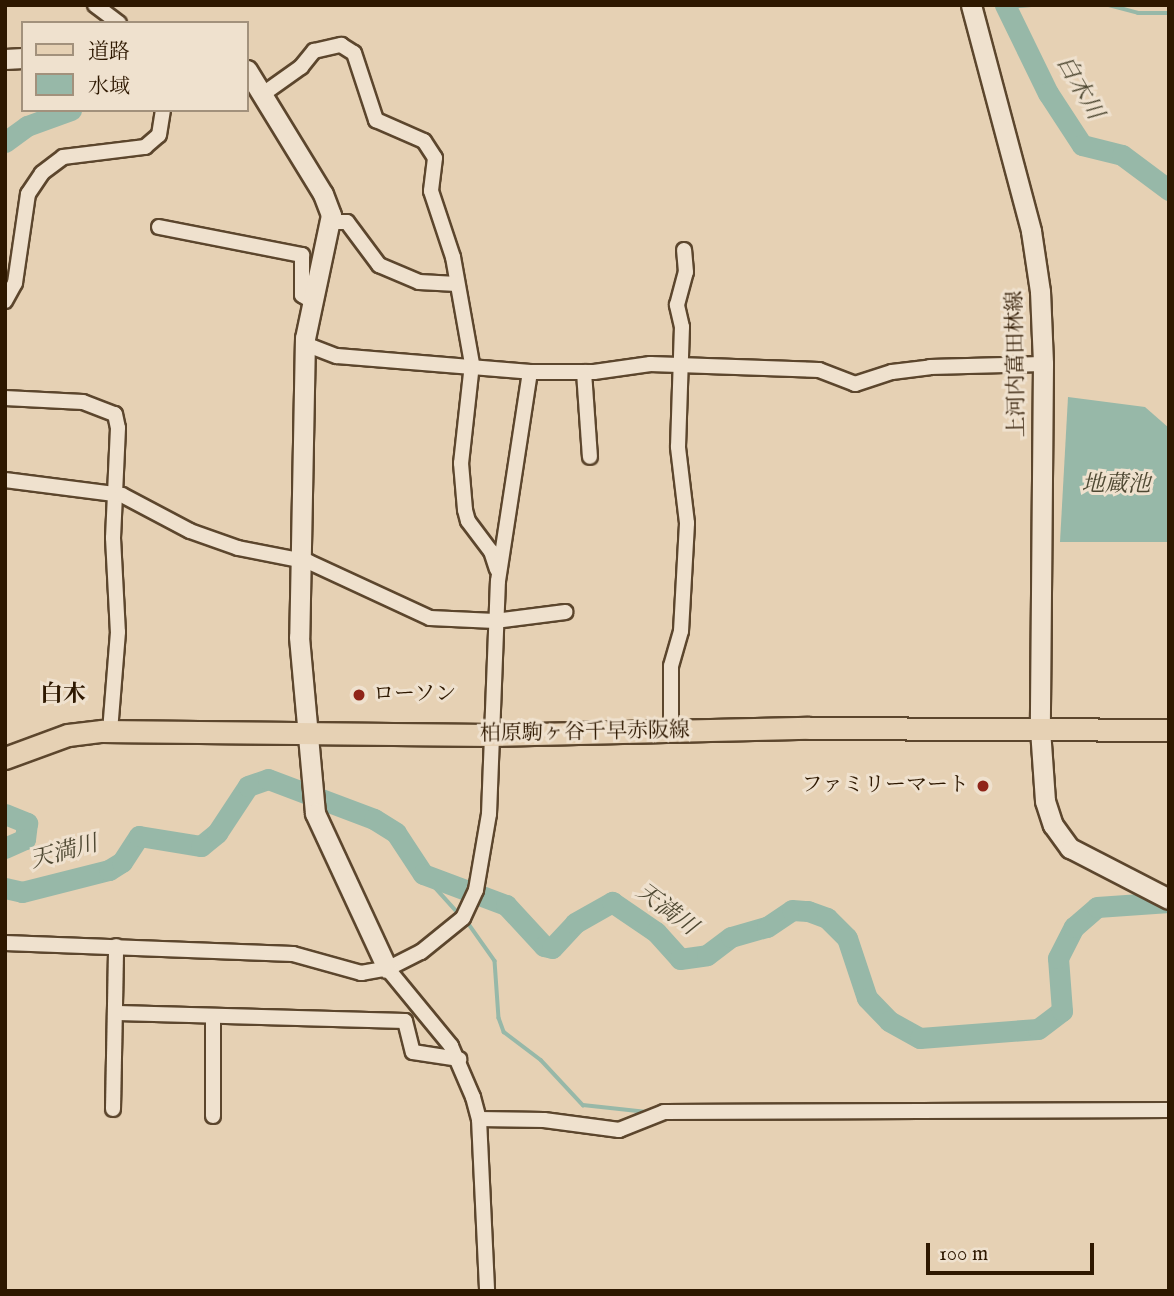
<!DOCTYPE html>
<meta charset="utf-8">
<style>
body{margin:0}
#map{position:relative;width:1174px;height:1296px;overflow:hidden;background:#e6d1b4;font-family:"IM FELL English","Noto Serif JP",serif}
div>[style]{position:absolute}
.water>*{inset:0;background:#97b8a8}
.stream>*{height:3.5px;margin:-1.75px;padding:0 1.75px;transform-origin:1.75px;border-radius:1.75px;background:#97b8a8}
.river>*{height:21px;margin:-10.5px;padding:0 10.5px;transform-origin:10.5px;border-radius:10.5px;background:#97b8a8}
.roads{filter:drop-shadow(2px 0 #5c462d) drop-shadow(-2px 0 #5c462d) drop-shadow(0 2px #5c462d) drop-shadow(0 -2px #5c462d)}
.street>*{height:14px;margin:-7px;padding:0 7px;transform-origin:7px;border-radius:7px;background:#efe1ce}
.secondary>*{height:19px;margin:-9.5px;padding:0 9.5px;transform-origin:9.5px;border-radius:9.5px;background:#efe1ce}
.primary>*{height:21px;margin:-10.5px;padding:0 10.5px;transform-origin:10.5px;border-radius:10.5px;background:#e6d1b4}
.dots>*{width:19px;height:19px;translate:-50% -50%;box-sizing:border-box;border:4px solid #efe1ce;border-radius:50%}
span{translate:-50% -50%;white-space:nowrap;text-align:center;line-height:1.15;-webkit-text-stroke:6px #efe1ce;paint-order:stroke}
.street-label{font-size:21px;color:#2e1800}
.poi-label{font-size:21px;color:#2e1800}
.left{translate:0 -50%;text-align:left}
.right{translate:-100% -50%;text-align:right}
.water-label{font-size:23px;color:#4e4832;font-style:italic}
.neighbourhood-label{font-size:23px;color:#2e1800;font-weight:700}
.frame{position:absolute;inset:0;border:7px solid #2e1800;pointer-events:none}
.legend{position:absolute;left:21px;top:21px;width:228px;height:91px;box-sizing:border-box;background:#efe1ce;border:2px solid #a2917c;margin:0;padding:9px 12px;list-style:none;font-size:21px;color:#2e1800}
.legend li{display:flex;align-items:center;gap:14px;height:35px}
.legend b{width:35px;border:2px solid #a2917c}
.scale{position:absolute;left:926px;top:1243px;width:168px;height:32px;box-sizing:border-box;border:4px solid #2e1800;border-top:0;padding-left:9px;font-size:21px;line-height:24px;white-space:nowrap;color:#2e1800;-webkit-text-stroke:5px #efe1ce;paint-order:stroke}
</style>
<div id="map">
<div class="water">
<div style="clip-path:polygon(1068px 397px,1145px 407px,1169px 428px,1169px 542px,1060px 542px)"></div>
</div>
<div class="stream">
<div style="left:1109px;top:5px;width:30px;rotate:15deg"></div>
<div style="left:1138px;top:13px;width:31px"></div>
<div style="left:1009px;top:7px;width:25px;rotate:-5deg"></div>
<div style="left:423px;top:874px;width:55px;rotate:47.9deg"></div>
<div style="left:466px;top:920px;width:50px;rotate:54.7deg"></div>
<div style="left:495px;top:961px;width:57px;rotate:86deg"></div>
<div style="left:499px;top:1018px;width:15px;rotate:70deg"></div>
<div style="left:504px;top:1032px;width:46px;rotate:37.1deg"></div>
<div style="left:541px;top:1060px;width:62px;rotate:47deg"></div>
<div style="left:583px;top:1105px;width:64px;rotate:6.2deg"></div>
</div>
<div class="river">
<div style="left:1005px;top:5px;width:98px;rotate:64deg"></div>
<div style="left:1048px;top:93px;width:62px;rotate:56.8deg"></div>
<div style="left:1082px;top:145px;width:41px;rotate:14deg"></div>
<div style="left:1122px;top:155px;width:59px;rotate:36.7deg"></div>
<div style="left:5px;top:142px;width:27px;rotate:-36deg"></div>
<div style="left:27px;top:126px;width:47px;rotate:-20deg"></div>
<div style="left:5px;top:814px;width:24px;rotate:22deg"></div>
<div style="left:27px;top:823px;width:16px;rotate:97deg"></div>
<div style="left:25px;top:839px;width:22px;rotate:156deg"></div>
<div style="left:5px;top:888px;width:17px;rotate:13deg"></div>
<div style="left:22px;top:892px;width:90px;rotate:-14.2deg"></div>
<div style="left:109px;top:870px;width:15px;rotate:-32deg"></div>
<div style="left:122px;top:862px;width:31px;rotate:-57deg"></div>
<div style="left:139px;top:836px;width:63px;rotate:9.2deg"></div>
<div style="left:201px;top:846px;width:21px;rotate:-39deg"></div>
<div style="left:217px;top:833px;width:56px;rotate:-56.6deg"></div>
<div style="left:248px;top:786px;width:21px;rotate:-19deg"></div>
<div style="left:268px;top:779px;width:113px;rotate:20.7deg"></div>
<div style="left:374px;top:819px;width:26px;rotate:32deg"></div>
<div style="left:396px;top:833px;width:49px;rotate:56.6deg"></div>
<div style="left:423px;top:874px;width:89px;rotate:20.5deg"></div>
<div style="left:506px;top:905px;width:56px;rotate:47.2deg"></div>
<div style="left:544px;top:946px;width:8px;rotate:14deg"></div>
<div style="left:552px;top:948px;width:34px;rotate:-47deg"></div>
<div style="left:575px;top:923px;width:43px;rotate:-29.6deg"></div>
<div style="left:612px;top:902px;width:53px;rotate:34.3deg"></div>
<div style="left:656px;top:932px;width:36px;rotate:48deg"></div>
<div style="left:680px;top:959px;width:27px;rotate:-8deg"></div>
<div style="left:707px;top:955px;width:30px;rotate:-37deg"></div>
<div style="left:731px;top:937px;width:37px;rotate:-16deg"></div>
<div style="left:767px;top:927px;width:30px;rotate:-34deg"></div>
<div style="left:792px;top:910px;width:16px;rotate:4deg"></div>
<div style="left:808px;top:911px;width:20px;rotate:20deg"></div>
<div style="left:827px;top:918px;width:28px;rotate:45deg"></div>
<div style="left:847px;top:938px;width:63px;rotate:71.6deg"></div>
<div style="left:867px;top:998px;width:32px;rotate:46deg"></div>
<div style="left:889px;top:1021px;width:35px;rotate:29deg"></div>
<div style="left:920px;top:1038px;width:118px;rotate:-4.4deg"></div>
<div style="left:1038px;top:1029px;width:30px;rotate:-37deg"></div>
<div style="left:1062px;top:1011px;width:53px;rotate:-94.3deg"></div>
<div style="left:1058px;top:958px;width:35px;rotate:-63deg"></div>
<div style="left:1074px;top:927px;width:30px;rotate:-41deg"></div>
<div style="left:1097px;top:907px;width:72px;rotate:-4deg"></div>
</div>
<div class="roads">
<div class="street">
<div style="left:95px;top:5px;width:30px;rotate:37deg"></div>
<div style="left:263px;top:94px;width:47px;rotate:-35.4deg"></div>
<div style="left:301px;top:67px;width:21px;rotate:-51deg"></div>
<div style="left:314px;top:51px;width:28px;rotate:-13deg"></div>
<div style="left:341px;top:45px;width:15px;rotate:32deg"></div>
<div style="left:354px;top:53px;width:71px;rotate:71.8deg"></div>
<div style="left:376px;top:120px;width:52px;rotate:23.6deg"></div>
<div style="left:424px;top:141px;width:20px;rotate:57deg"></div>
<div style="left:435px;top:158px;width:33px;rotate:97deg"></div>
<div style="left:431px;top:191px;width:70px;rotate:71.6deg"></div>
<div style="left:453px;top:257px;width:109px;rotate:79.9deg"></div>
<div style="left:472px;top:364px;width:100px;rotate:96.3deg"></div>
<div style="left:461px;top:463px;width:47px;rotate:85.1deg"></div>
<div style="left:465px;top:510px;width:11px;rotate:75deg"></div>
<div style="left:468px;top:521px;width:38px;rotate:53deg"></div>
<div style="left:491px;top:551px;width:19px;rotate:72deg"></div>
<div style="left:332px;top:222px;width:15px"></div>
<div style="left:347px;top:222px;width:54px;rotate:53.3deg"></div>
<div style="left:379px;top:265px;width:43px;rotate:23deg"></div>
<div style="left:419px;top:282px;width:38px;rotate:3deg"></div>
<div style="left:159px;top:227px;width:146px;rotate:11.1deg"></div>
<div style="left:302px;top:255px;width:40px;rotate:90deg"></div>
<div style="left:302px;top:295px;width:9px;rotate:32deg"></div>
<div style="left:5px;top:301px;width:21px;rotate:-61deg"></div>
<div style="left:15px;top:283px;width:90px;rotate:-81.7deg"></div>
<div style="left:28px;top:194px;width:25px;rotate:-56deg"></div>
<div style="left:42px;top:173px;width:26px;rotate:-37deg"></div>
<div style="left:63px;top:157px;width:83px;rotate:-7deg"></div>
<div style="left:145px;top:147px;width:18px;rotate:-41deg"></div>
<div style="left:159px;top:135px;width:25px;rotate:-81deg"></div>
<div style="left:305px;top:344px;width:34px;rotate:21deg"></div>
<div style="left:337px;top:356px;width:194px;rotate:4.7deg"></div>
<div style="left:530px;top:372px;width:64px"></div>
<div style="left:594px;top:372px;width:57px;rotate:-8.1deg"></div>
<div style="left:650px;top:364px;width:169px;rotate:2deg"></div>
<div style="left:819px;top:370px;width:39px;rotate:21deg"></div>
<div style="left:855px;top:384px;width:39px;rotate:-18deg"></div>
<div style="left:892px;top:372px;width:38px;rotate:-7deg"></div>
<div style="left:930px;top:367px;width:113px;rotate:-1.5deg"></div>
<div style="left:584px;top:372px;width:85px;rotate:86deg"></div>
<div style="left:5px;top:398px;width:78px;rotate:2.9deg"></div>
<div style="left:83px;top:402px;width:34px;rotate:21deg"></div>
<div style="left:115px;top:414px;width:14px;rotate:78deg"></div>
<div style="left:118px;top:428px;width:110px;rotate:92.6deg"></div>
<div style="left:113px;top:538px;width:94px;rotate:87deg"></div>
<div style="left:118px;top:632px;width:99px;rotate:94.6deg"></div>
<div style="left:5px;top:480px;width:118px;rotate:7.3deg"></div>
<div style="left:122px;top:495px;width:77px;rotate:27.9deg"></div>
<div style="left:190px;top:531px;width:51px;rotate:19.5deg"></div>
<div style="left:238px;top:548px;width:72px;rotate:11.2deg"></div>
<div style="left:309px;top:562px;width:133px;rotate:24.8deg"></div>
<div style="left:430px;top:618px;width:65px;rotate:2.6deg"></div>
<div style="left:495px;top:621px;width:71px;rotate:-7.3deg"></div>
<div style="left:671px;top:733px;width:67px;rotate:-90deg"></div>
<div style="left:671px;top:666px;width:36px;rotate:-74deg"></div>
<div style="left:681px;top:631px;width:108px;rotate:-86.8deg"></div>
<div style="left:687px;top:523px;width:77px;rotate:-96.8deg"></div>
<div style="left:678px;top:447px;width:120px;rotate:-88.1deg"></div>
<div style="left:682px;top:327px;width:23px;rotate:-103deg"></div>
<div style="left:677px;top:305px;width:34px;rotate:-75deg"></div>
<div style="left:686px;top:272px;width:22px;rotate:-95deg"></div>
<div style="left:5px;top:943px;width:288px;rotate:2.2deg"></div>
<div style="left:293px;top:954px;width:71px;rotate:15.6deg"></div>
<div style="left:361px;top:973px;width:28px;rotate:-10deg"></div>
<div style="left:389px;top:968px;width:36px;rotate:-27deg"></div>
<div style="left:421px;top:952px;width:54px;rotate:-39deg"></div>
<div style="left:463px;top:918px;width:31px;rotate:-65deg"></div>
<div style="left:476px;top:890px;width:77px;rotate:-80.3deg"></div>
<div style="left:489px;top:814px;width:233px;rotate:-87.8deg"></div>
<div style="left:498px;top:581px;width:211px;rotate:-81.3deg"></div>
<div style="left:387px;top:968px;width:101px;rotate:50.6deg"></div>
<div style="left:451px;top:1046px;width:56px;rotate:66.7deg"></div>
<div style="left:473px;top:1097px;width:23px;rotate:75deg"></div>
<div style="left:479px;top:1119px;width:172px;rotate:87.3deg"></div>
<div style="left:118px;top:1013px;width:287px;rotate:1.6deg"></div>
<div style="left:405px;top:1021px;width:32px;rotate:76deg"></div>
<div style="left:413px;top:1052px;width:47px;rotate:8.7deg"></div>
<div style="left:113px;top:1109px;width:163px;rotate:-88.9deg"></div>
<div style="left:213px;top:1116px;width:99px;rotate:-90deg"></div>
<div style="left:479px;top:1119px;width:65px;rotate:0.9deg"></div>
<div style="left:544px;top:1120px;width:76px;rotate:7.6deg"></div>
<div style="left:619px;top:1130px;width:48px;rotate:-21.8deg"></div>
<div style="left:664px;top:1112px;width:505px;rotate:-0.23deg"></div>
</div>
<div class="secondary">
<div style="left:971px;top:5px;width:234px;rotate:75.1deg"></div>
<div style="left:1031px;top:231px;width:61px;rotate:81.5deg"></div>
<div style="left:1040px;top:291px;width:73px;rotate:87.6deg"></div>
<div style="left:1043px;top:364px;width:365px;rotate:90.5deg"></div>
<div style="left:1040px;top:729px;width:72px;rotate:86deg"></div>
<div style="left:1045px;top:801px;width:25px;rotate:72deg"></div>
<div style="left:1053px;top:825px;width:29px;rotate:54deg"></div>
<div style="left:1070px;top:848px;width:111px;rotate:27.3deg"></div>
<div style="left:5px;top:59px;width:18px;rotate:-3deg"></div>
<div style="left:247px;top:70px;width:145px;rotate:58.5deg"></div>
<div style="left:323px;top:194px;width:22px;rotate:69deg"></div>
<div style="left:331px;top:215px;width:126px;rotate:101.9deg"></div>
<div style="left:305px;top:338px;width:299px;rotate:91.1deg"></div>
<div style="left:299px;top:637px;width:177px;rotate:84.8deg"></div>
<div style="left:315px;top:813px;width:171px;rotate:65.1deg"></div>
</div>
<div class="primary">
<div style="left:5px;top:758px;width:67px;rotate:-20.1deg"></div>
<div style="left:68px;top:735px;width:34px;rotate:-7deg"></div>
<div style="left:102px;top:731px;width:388px;rotate:0.6deg"></div>
<div style="left:490px;top:735px;width:319px;rotate:-1.3deg"></div>
<div style="left:809px;top:728px;width:360px;rotate:0.3deg"></div>
</div>
</div>
<div class="dots">
<div style="left:359px;top:695px;background:#8f2418"></div>
<div style="left:983px;top:786px;background:#8f2418"></div>
</div>
<div class="street-label">
<span style="left:1017px;top:364px;rotate:-91deg">上河内富田林線</span>
<span style="left:585px;top:733px;rotate:-1deg">柏原駒ヶ谷千早赤阪線</span>
</div>
<div class="poi-label">
<span class="left" style="left:373px;top:695px">ローソン</span>
<span class="right" style="left:969px;top:786px">ファミリーマート</span>
</div>
<div class="water-label">
<span style="left:1079px;top:88px;rotate:60deg">白木川</span>
<span style="left:1116px;top:485px">地蔵池</span>
<span style="left:64px;top:853px;rotate:-15deg">天満川</span>
<span style="left:666px;top:910px;rotate:37deg">天満川</span>
</div>
<div class="neighbourhood-label">
<span style="left:63px;top:695px">白木</span>
</div>
<div class="frame"></div>
<ul class="legend">
<li><b style="height:9px;background:#e6d1b4"></b>道路</li>
<li><b style="height:19px;background:#97b8a8"></b>水域</li>
</ul>
<div class="scale">100 m</div>
</div>
